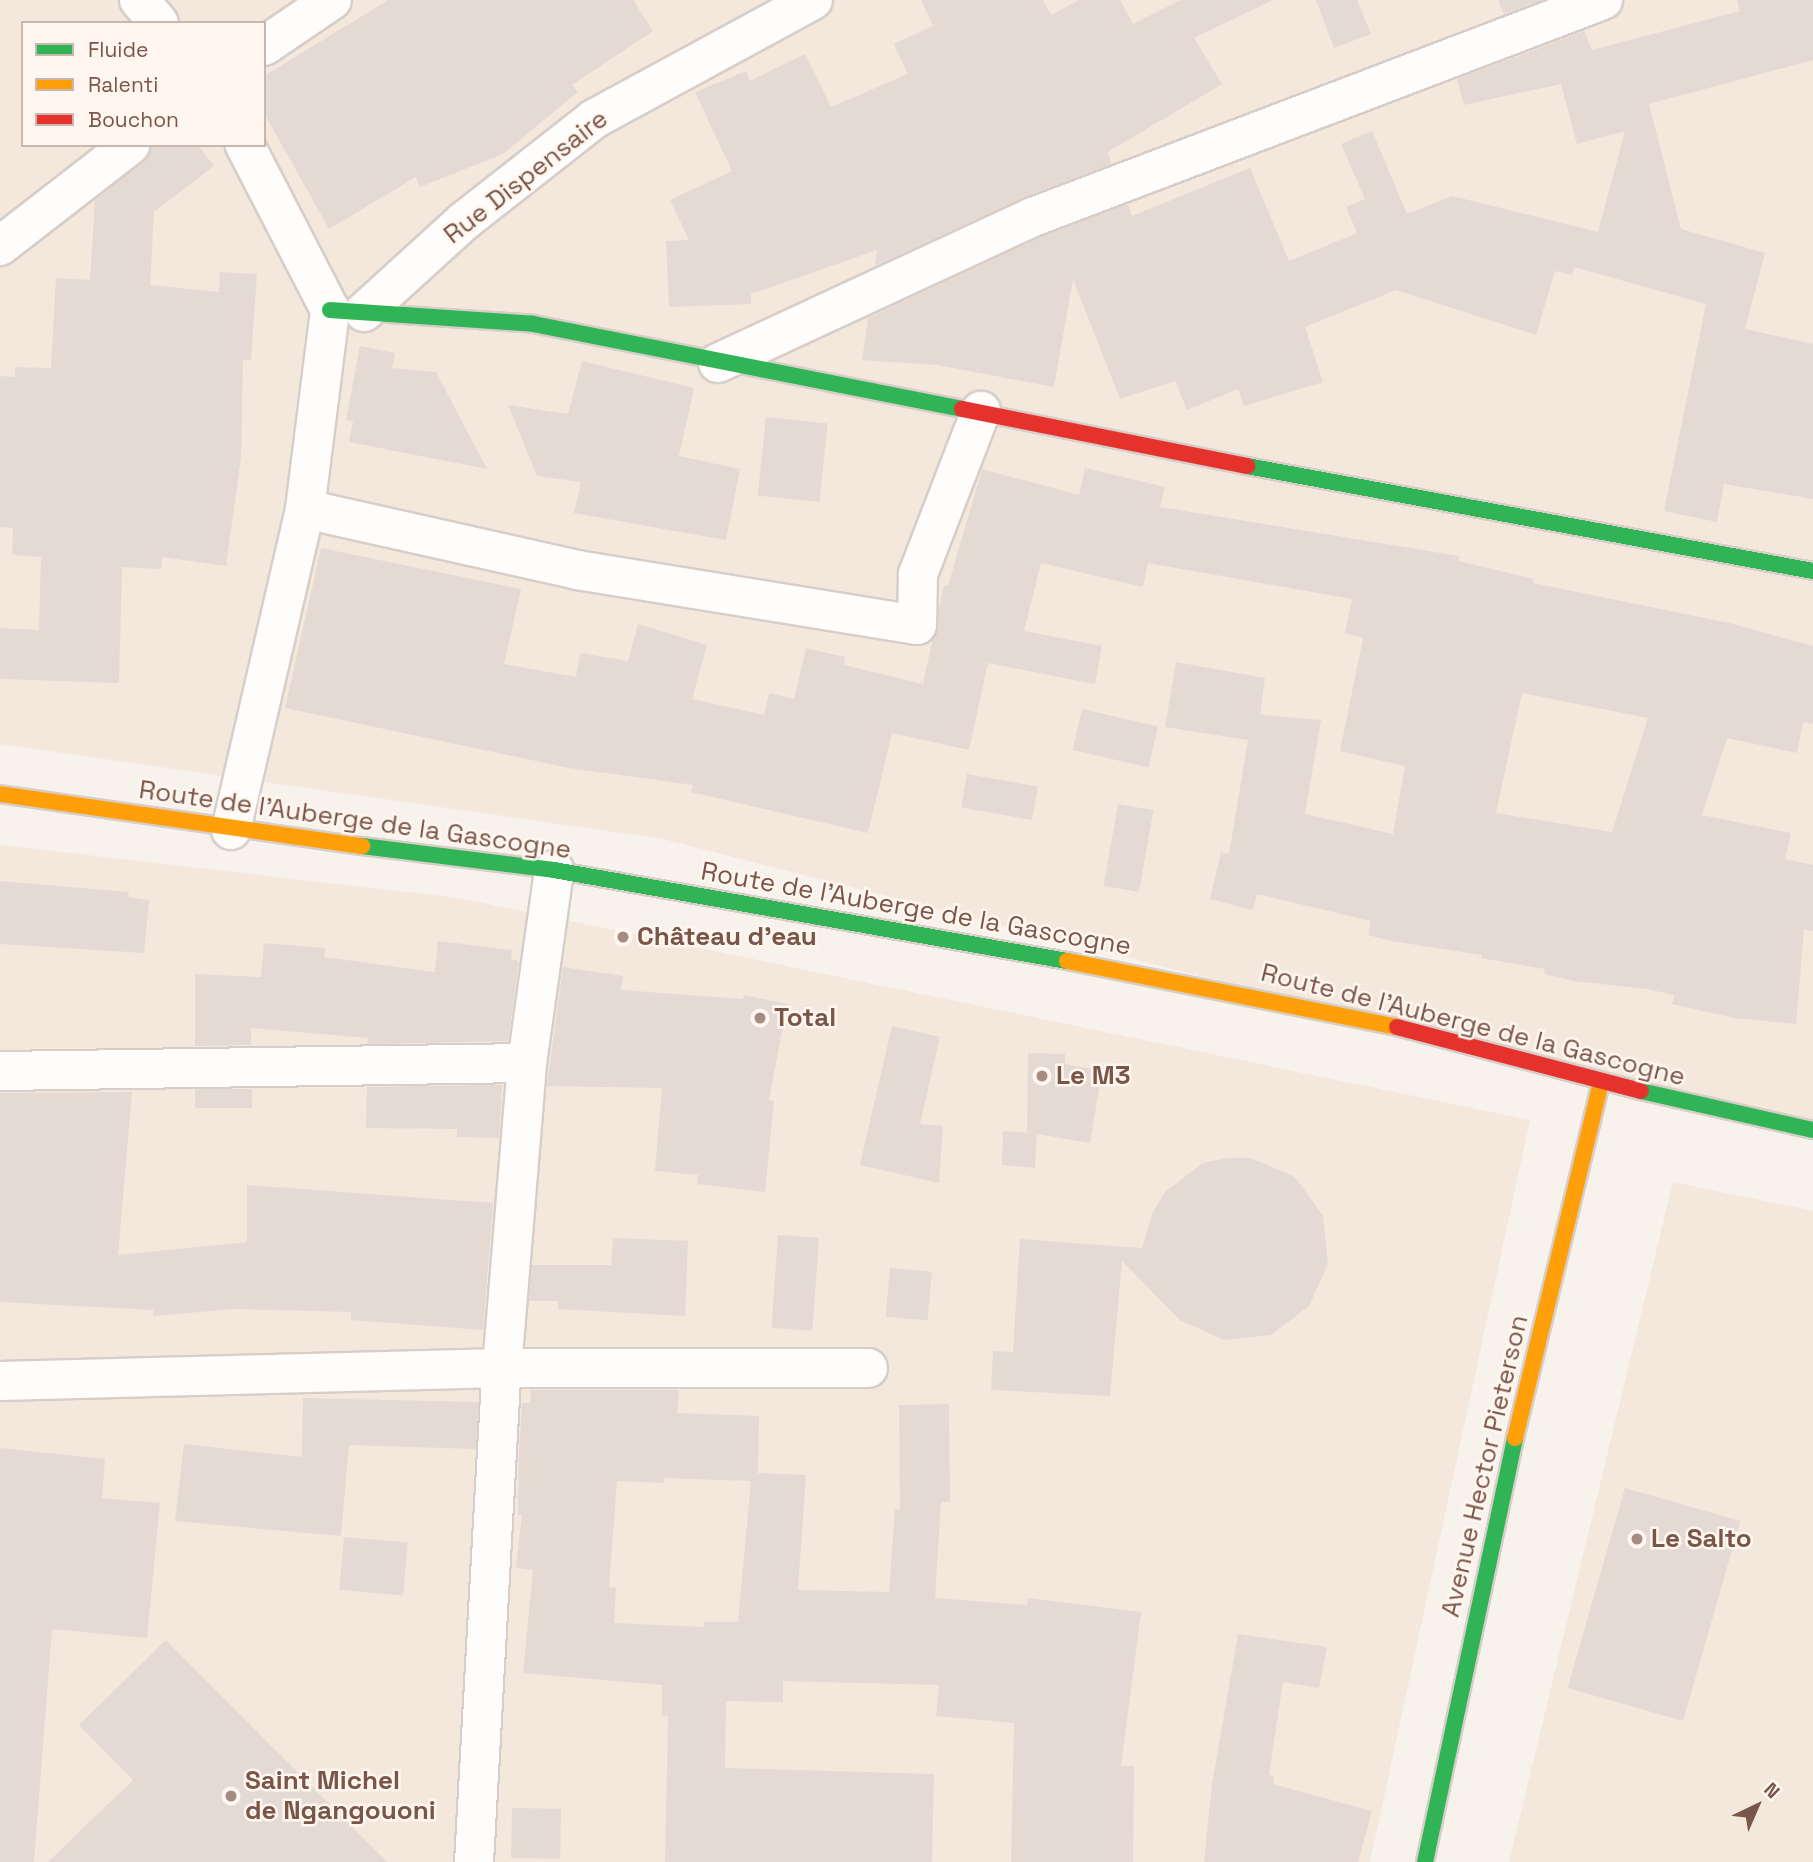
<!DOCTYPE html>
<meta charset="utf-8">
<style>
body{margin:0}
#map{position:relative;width:1813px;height:1862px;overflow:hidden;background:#f8f2ec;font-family:"Space Grotesk",sans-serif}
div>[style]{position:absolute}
.residential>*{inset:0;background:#f4e7dc}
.building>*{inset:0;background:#e5dad3;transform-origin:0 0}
.roads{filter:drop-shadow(2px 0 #d7cec9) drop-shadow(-2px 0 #d7cec9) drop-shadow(0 2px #d7cec9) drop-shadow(0 -2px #d7cec9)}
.street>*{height:38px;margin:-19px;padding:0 19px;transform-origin:19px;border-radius:19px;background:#fefdfc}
.fast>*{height:16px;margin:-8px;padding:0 8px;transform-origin:8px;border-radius:8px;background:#30b455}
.slow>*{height:16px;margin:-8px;padding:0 8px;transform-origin:8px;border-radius:8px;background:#ff9f0a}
.jam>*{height:16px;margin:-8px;padding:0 8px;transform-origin:8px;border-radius:8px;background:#e5322d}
.dots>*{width:19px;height:19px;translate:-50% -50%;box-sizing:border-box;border:4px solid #fff7ef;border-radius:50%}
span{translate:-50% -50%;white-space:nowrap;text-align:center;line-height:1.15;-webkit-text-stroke:5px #fff7ef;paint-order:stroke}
.street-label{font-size:26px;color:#79554a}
.poi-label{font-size:26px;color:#79554a;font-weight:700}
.left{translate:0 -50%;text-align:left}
.legend{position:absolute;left:21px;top:21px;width:245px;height:126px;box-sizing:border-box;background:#fff7ef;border:2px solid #c9b6ad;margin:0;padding:9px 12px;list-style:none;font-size:21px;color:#79554a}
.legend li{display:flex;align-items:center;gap:14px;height:35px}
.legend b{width:35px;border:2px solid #c9b6ad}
.north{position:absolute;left:1722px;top:1771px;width:70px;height:70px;-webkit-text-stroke:5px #fff7ef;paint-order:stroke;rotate:44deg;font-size:19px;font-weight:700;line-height:28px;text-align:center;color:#79554a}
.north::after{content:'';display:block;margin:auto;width:24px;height:32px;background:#79554a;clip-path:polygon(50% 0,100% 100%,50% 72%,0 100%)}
</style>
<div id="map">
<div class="residential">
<div style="clip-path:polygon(evenodd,0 0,1813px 0,1813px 1132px,663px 839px,0 744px,0 0,23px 23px,264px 23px,264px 145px,23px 145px,23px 23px)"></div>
<div style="clip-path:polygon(0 845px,458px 898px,1530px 1120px,1370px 1862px,0 1862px)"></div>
<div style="clip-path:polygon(1673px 1182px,1813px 1211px,1813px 1862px,1509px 1862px)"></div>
</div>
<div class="building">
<div style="clip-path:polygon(388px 0,633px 0,653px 31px,572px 85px,578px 92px,503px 154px,420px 187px,416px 177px,329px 229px,264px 113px,264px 76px)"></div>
<div style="clip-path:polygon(921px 0,1043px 0,1051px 15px,1079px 0,1120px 0,1133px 24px,1181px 0,1273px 0,1194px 38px,1222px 84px,1108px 152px,1111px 164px,1024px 197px,875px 266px,877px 250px,751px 294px,751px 304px,669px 307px,666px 241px,689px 240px,670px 200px,732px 171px,695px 92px,746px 71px,750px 81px,805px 54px,831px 107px,908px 74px,894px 44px,933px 26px)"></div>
<div style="clip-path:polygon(1316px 0,1357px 0,1371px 34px,1334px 48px)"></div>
<div style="clip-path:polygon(1498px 0,1542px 0,1504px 14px)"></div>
<div style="clip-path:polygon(1737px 0,1813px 0,1813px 60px,1649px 104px,1681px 229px,1765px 253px,1745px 329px,1813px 344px,1813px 499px,1724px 484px,1717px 522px,1664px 511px,1706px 304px,1574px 267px,1572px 275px,1555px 271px,1536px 335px,1396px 290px,1305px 327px,1323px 382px,1244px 406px,1238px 389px,1187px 410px,1175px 381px,1120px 399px,1073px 279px,1054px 387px,937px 365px,862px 360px,868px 318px,1041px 237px,1128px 204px,1132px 216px,1250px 168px,1289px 261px,1357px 233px,1346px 207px,1365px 199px,1341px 144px,1372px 131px,1407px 214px,1452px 196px,1598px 232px,1625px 131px,1577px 144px,1561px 84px,1464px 105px,1457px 79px,1584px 31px,1592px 50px,1740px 11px)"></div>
<div style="clip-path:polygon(151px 145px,198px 145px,214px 166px,154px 212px,150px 285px,219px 292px,220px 272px,257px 274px,251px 360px,243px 360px,241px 458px,226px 566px,162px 557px,161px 569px,122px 567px,119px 683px,0 679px,0 628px,39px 630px,41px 557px,12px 555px,13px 528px,0 527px,0 376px,15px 377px,15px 367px,51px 368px,56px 278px,90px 280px,95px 200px,143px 162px)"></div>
<div style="clip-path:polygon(360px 346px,395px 353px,392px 368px,436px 372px,487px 469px,349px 442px,353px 421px,346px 420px)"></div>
<div style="clip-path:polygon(582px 361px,694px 388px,679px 456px,740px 469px,726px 540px,574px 513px,581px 482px,537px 476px,508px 405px,568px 414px)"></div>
<div style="left:766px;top:417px;width:62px;height:79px;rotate:6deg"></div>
<div style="clip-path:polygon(evenodd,1085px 468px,1165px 487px,1160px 507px,1459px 556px,1458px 561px,1534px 579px,1533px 583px,1729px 623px,1813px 646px,1813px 724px,1803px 722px,1797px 753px,1727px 738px,1702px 815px,1791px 833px,1785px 859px,1813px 865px,1813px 931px,1804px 929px,1796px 1024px,1734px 1018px,1672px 1004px,1674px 995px,1647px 989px,1574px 981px,1544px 974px,1545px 969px,1481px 958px,1482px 955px,1391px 941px,1368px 935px,1371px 921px,1257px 894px,1253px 910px,1210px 899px,1221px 852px,1229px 854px,1248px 740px,1165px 727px,1176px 662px,1265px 678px,1260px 715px,1321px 720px,1305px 814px,1393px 834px,1405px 766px,1340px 751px,1363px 638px,1345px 633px,1352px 599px,1148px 563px,1143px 587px,1041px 563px,1024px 631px,1102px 646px,1095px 684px,988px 663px,969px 750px,892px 733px,868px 833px,691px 792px,693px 785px,569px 768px,285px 708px,321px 548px,521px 589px,504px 664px,576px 677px,580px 653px,628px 661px,638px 624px,707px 645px,692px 699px,764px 715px,769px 693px,794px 699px,806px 648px,845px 657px,844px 665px,923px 684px,944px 585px,948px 586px,982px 469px,1079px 495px,1085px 468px,1522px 693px,1648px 718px,1612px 832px,1496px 813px,1522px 693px)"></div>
<div style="left:1082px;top:709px;width:78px;height:42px;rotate:13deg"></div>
<div style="left:967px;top:774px;width:72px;height:34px;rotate:10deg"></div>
<div style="left:1118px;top:804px;width:36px;height:83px;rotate:10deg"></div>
<div style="clip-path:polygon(0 881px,129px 892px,128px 897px,149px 900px,144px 953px,0 944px)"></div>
<div style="clip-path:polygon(438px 941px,512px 950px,511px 959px,519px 961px,508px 1041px,367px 1044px,368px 1038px,251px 1028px,251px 1045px,195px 1046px,195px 974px,261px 977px,264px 943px,325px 948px,324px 957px,435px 972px)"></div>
<div style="clip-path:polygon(563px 967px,623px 976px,621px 990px,743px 999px,744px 995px,787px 1004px,769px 1100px,774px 1101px,765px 1192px,697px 1184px,698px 1175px,655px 1171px,662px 1088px,547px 1086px)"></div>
<div style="clip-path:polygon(892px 1026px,940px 1037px,920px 1124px,943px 1126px,939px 1183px,860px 1165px)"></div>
<div style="clip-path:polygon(1028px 1053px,1065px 1054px,1065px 1064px,1102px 1071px,1090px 1143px,1037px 1134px,1035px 1168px,1002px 1165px,1003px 1131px,1035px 1133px,1027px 1132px)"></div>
<div style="clip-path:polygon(502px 1085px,499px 1138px,457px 1137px,457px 1129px,366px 1128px,367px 1087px)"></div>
<div style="left:252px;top:1089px;width:19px;height:57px;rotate:90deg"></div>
<div style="clip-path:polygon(132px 1092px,118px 1255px,247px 1242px,247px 1185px,493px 1203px,483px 1330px,351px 1320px,351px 1312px,233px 1309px,154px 1316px,153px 1310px,0 1302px,0 1093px)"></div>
<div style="clip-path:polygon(1227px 1158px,1251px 1158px,1295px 1177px,1323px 1216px,1328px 1264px,1309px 1306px,1271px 1335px,1224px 1340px,1180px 1320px,1122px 1261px,1110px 1396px,991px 1390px,993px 1351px,1013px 1352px,1020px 1239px,1142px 1248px,1153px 1212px,1165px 1192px,1203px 1163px)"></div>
<div style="left:778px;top:1235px;width:41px;height:93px;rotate:4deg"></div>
<div style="clip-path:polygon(613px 1238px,688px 1241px,685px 1316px,558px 1309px,558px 1301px,529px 1301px,532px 1265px,611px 1265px)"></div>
<div style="left:890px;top:1268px;width:42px;height:49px;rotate:5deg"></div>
<div style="clip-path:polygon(evenodd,531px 1390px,679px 1390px,677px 1413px,759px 1416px,758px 1473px,806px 1475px,798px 1590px,889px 1592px,895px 1509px,900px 1509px,899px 1405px,949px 1404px,950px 1502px,941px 1502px,935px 1598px,1027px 1605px,1028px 1598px,1141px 1612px,1121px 1766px,1134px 1766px,1133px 1862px,1011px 1862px,1014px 1723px,936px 1716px,939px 1685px,783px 1681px,783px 1702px,726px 1701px,725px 1768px,934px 1774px,932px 1862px,665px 1862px,668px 1716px,662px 1715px,662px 1685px,523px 1673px,533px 1570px,516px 1568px,522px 1515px,518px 1515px,519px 1450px,522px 1403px,530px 1403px,531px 1390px,664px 1478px,751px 1481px,738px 1622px,704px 1622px,704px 1627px,614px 1623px,616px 1588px,609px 1587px,617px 1481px,664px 1483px,664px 1478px)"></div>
<div style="clip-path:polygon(303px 1398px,478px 1402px,476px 1449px,349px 1445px,341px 1536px,175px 1521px,184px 1444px,302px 1457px)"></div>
<div style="clip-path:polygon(0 1448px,105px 1459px,102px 1498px,160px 1503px,147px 1638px,52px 1629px,34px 1862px,0 1862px)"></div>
<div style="left:1625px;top:1488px;width:120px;height:208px;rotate:16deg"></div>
<div style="left:344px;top:1537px;width:64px;height:53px;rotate:5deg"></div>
<div style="clip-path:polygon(1238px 1634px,1327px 1647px,1319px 1688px,1283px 1682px,1269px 1775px,1274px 1776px,1273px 1784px,1372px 1811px,1358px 1862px,1204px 1862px,1212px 1785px)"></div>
<div style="clip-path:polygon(166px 1640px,387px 1862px,48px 1862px,133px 1780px,79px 1725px)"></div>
<div style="left:512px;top:1808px;width:49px;height:50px;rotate:1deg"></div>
</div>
<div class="roads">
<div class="street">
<div style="left:139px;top:0;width:30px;rotate:49deg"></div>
<div style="left:264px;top:46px;width:82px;rotate:-34.1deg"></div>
<div style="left:0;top:246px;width:165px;rotate:-37.8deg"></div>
<div style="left:364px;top:312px;width:135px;rotate:-42.3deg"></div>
<div style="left:464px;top:221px;width:165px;rotate:-38.1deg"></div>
<div style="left:594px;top:119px;width:249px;rotate:-28.5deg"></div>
<div style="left:718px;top:363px;width:347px;rotate:-24.9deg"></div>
<div style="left:1033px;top:217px;width:610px;rotate:-20.84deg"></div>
<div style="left:305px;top:509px;width:279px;rotate:12.6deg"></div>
<div style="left:577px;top:570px;width:344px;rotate:9.2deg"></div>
<div style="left:917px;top:625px;width:51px;rotate:-88.9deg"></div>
<div style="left:918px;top:574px;width:175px;rotate:-68.9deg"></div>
<div style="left:231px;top:830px;width:329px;rotate:-77deg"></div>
<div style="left:305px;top:509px;width:201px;rotate:-82.8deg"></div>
<div style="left:330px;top:310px;width:186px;rotate:-117.3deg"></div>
<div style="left:0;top:1071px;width:527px;rotate:-0.87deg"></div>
<div style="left:0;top:1381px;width:502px;rotate:-1.48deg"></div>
<div style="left:502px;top:1368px;width:366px"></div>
<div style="left:474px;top:1862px;width:495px;rotate:-86.8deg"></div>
<div style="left:502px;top:1368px;width:306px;rotate:-85.3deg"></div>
<div style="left:527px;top:1063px;width:195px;rotate:-82deg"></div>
</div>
<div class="fast">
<div style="left:330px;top:310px;width:203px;rotate:3.9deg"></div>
<div style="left:533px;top:324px;width:437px;rotate:11.2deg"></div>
<div style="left:1247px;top:466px;width:576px;rotate:10.51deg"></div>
<div style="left:362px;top:846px;width:193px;rotate:7.1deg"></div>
<div style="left:554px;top:870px;width:521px;rotate:10.06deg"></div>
<div style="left:1641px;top:1091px;width:176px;rotate:12.8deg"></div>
<div style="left:1425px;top:1862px;width:433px;rotate:-78deg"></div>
</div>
<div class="slow">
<div style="left:0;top:794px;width:366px;rotate:8.2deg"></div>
<div style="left:1067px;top:961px;width:337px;rotate:11.3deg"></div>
<div style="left:1515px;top:1438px;width:366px;rotate:-76.4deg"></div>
</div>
<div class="jam">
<div style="left:962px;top:409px;width:291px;rotate:11.3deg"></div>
<div style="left:1397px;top:1027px;width:252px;rotate:14.7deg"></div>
</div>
</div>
<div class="dots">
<div style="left:623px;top:937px;background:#a58c83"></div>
<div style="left:760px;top:1018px;background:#a58c83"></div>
<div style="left:1042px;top:1076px;background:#a58c83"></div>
<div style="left:1637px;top:1539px;background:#a58c83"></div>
<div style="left:231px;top:1796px;background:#a58c83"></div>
</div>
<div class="street-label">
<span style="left:526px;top:177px;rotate:-38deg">Rue Dispensaire</span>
<span style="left:355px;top:820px;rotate:8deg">Route de l'Auberge de la Gascogne</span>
<span style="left:916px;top:909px;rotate:10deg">Route de l'Auberge de la Gascogne</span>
<span style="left:1473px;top:1025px;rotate:14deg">Route de l'Auberge de la Gascogne</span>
<span style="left:1485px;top:1466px;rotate:-77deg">Avenue Hector Pieterson</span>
</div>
<div class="poi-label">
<span class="left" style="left:637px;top:937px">Château d'eau</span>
<span class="left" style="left:774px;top:1018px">Total</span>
<span class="left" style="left:1056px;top:1076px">Le M3</span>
<span class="left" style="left:1651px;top:1539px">Le Salto</span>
<span class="left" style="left:245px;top:1796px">Saint Michel<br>de Ngangouoni</span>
</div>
<ul class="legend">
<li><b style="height:9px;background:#30b455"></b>Fluide</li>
<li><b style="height:9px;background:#ff9f0a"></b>Ralenti</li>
<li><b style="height:9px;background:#e5322d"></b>Bouchon</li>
</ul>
<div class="north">N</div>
</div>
